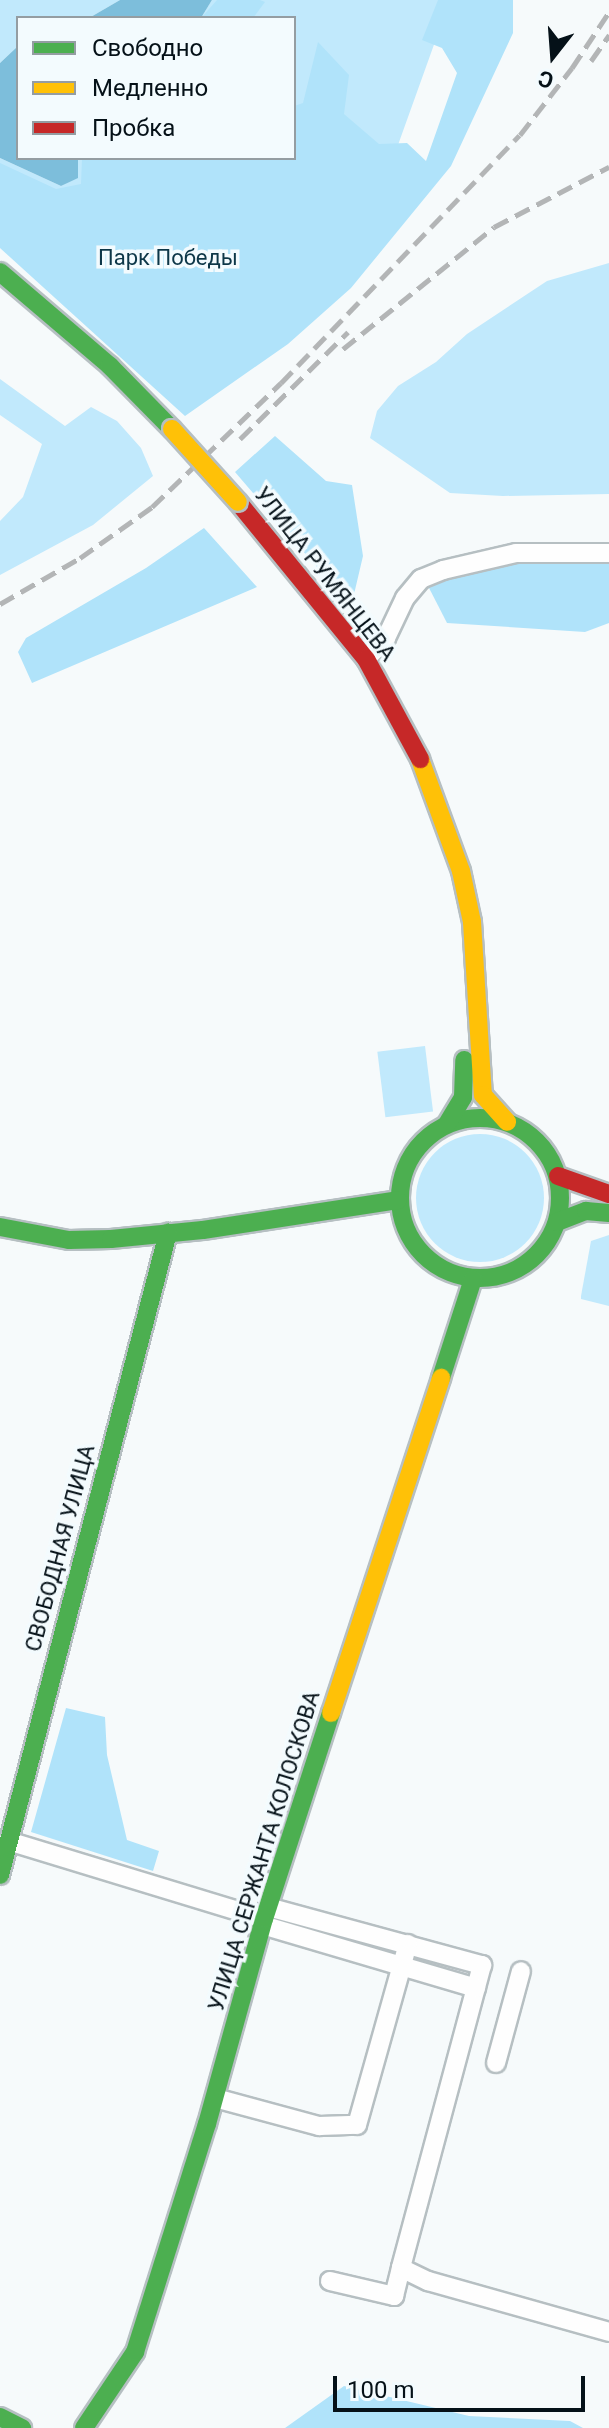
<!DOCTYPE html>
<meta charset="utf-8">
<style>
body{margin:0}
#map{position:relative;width:609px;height:2428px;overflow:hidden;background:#f6fafb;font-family:Roboto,sans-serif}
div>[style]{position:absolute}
.green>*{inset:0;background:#c1e9fc;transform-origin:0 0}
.round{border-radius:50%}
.forest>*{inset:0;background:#b0e3fa}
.water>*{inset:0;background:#7dbedb}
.roads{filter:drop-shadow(2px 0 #b6bfc2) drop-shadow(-2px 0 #b6bfc2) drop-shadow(0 2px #b6bfc2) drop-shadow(0 -2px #b6bfc2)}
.street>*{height:18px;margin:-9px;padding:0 9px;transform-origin:9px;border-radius:9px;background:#fefefe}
.fast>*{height:18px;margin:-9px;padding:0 9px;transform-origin:9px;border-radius:9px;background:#4caf50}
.fast>.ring{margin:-9px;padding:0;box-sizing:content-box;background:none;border:18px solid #4caf50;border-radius:50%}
.slow>*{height:18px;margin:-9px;padding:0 9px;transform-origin:9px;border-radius:9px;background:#ffc107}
.jam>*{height:18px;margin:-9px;padding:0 9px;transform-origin:9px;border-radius:9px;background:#c62828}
.rail>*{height:5px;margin-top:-2.5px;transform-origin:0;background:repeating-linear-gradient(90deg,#b3b5b6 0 16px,transparent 0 24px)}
.bridges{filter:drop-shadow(2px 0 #b6bfc2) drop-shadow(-2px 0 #b6bfc2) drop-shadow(0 2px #b6bfc2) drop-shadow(0 -2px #b6bfc2)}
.slow-bridge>*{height:18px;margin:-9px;padding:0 9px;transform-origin:9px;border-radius:9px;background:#ffc107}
span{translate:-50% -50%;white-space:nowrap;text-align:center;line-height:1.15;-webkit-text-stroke:7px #f3fbfe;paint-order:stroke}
.park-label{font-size:22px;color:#0d3748}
.street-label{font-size:22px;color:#051118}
.legend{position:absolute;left:16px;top:16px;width:280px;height:144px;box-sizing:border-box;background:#f3fbfe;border:2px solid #949da2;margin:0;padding:10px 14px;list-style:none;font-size:24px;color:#051118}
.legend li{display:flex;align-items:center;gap:16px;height:40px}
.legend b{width:40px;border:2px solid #949da2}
.north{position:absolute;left:513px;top:16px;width:80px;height:80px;-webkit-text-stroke:6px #f3fbfe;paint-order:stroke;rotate:197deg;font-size:22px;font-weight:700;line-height:32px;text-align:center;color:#051118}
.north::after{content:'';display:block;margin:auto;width:28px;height:36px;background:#051118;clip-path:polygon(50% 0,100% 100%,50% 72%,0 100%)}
.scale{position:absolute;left:333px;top:2376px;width:252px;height:36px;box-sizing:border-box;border:4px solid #051118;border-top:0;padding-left:10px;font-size:24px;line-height:28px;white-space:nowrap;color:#051118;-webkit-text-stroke:6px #f3fbfe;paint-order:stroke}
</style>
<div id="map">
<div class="green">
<div style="clip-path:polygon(0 0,120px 0,89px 18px,18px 18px,18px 46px,0 63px)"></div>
<div style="clip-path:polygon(212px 0,450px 0,384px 184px,0 239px,0 158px,61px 186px,78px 177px,78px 158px,294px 158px,294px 18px,201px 18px)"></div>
<div style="clip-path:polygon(609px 263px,609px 494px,503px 496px,450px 493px,370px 438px,377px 411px,398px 386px,436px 362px,467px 334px,547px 281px)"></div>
<div style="clip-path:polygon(0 379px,65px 426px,91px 407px,117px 421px,141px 448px,153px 476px,93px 525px,0 575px,0 521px,23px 497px,42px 444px,0 415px)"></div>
<div style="left:425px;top:1046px;width:66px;height:48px;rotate:83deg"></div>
<div class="round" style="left:416px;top:1134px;width:128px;height:128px"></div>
<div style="clip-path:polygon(609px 1235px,609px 1306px,581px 1299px,581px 1296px,591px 1241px)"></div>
</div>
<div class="forest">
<div style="clip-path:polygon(217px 0,260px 0,265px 2px,253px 18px,201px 18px)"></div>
<div style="clip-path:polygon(438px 0,513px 0,513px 33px,451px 166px,351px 288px,288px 344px,185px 416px,0 248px,0 163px,56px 189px,81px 184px,82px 158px,294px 158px,294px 106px,303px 103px,318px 42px,349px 75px,344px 114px,379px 144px,407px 143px,426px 161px,457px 73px,442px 48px,422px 40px)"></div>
<div style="clip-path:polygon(275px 436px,326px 481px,352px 485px,363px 556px,351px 607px,235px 472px)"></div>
<div style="clip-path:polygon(204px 528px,257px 587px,32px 683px,18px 652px,26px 638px,146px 568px)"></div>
<div style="clip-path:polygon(516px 561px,609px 561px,609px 623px,585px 632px,447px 623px,427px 584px)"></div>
<div style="clip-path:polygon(66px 1708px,105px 1717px,107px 1755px,127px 1840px,159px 1851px,153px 1871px,31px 1832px)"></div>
<div style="clip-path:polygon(344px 2386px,469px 2416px,570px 2421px,583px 2428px,285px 2428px)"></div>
</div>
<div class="water">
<div style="clip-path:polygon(120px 0,212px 0,201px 18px,89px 18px)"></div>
<div style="clip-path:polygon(18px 46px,18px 158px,78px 158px,78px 178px,61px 186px,0 158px,0 63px)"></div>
</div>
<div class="roads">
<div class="street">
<div style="left:366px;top:659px;width:29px;rotate:-46deg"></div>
<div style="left:386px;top:638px;width:44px;rotate:-64.6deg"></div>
<div style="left:405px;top:598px;width:25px;rotate:-50deg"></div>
<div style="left:421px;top:579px;width:24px;rotate:-22deg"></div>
<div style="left:443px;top:570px;width:75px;rotate:-13.1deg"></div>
<div style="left:516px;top:553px;width:93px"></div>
<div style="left:8px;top:1841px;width:268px;rotate:16.9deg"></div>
<div style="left:268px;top:1907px;width:222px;rotate:15.2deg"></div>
<div style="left:482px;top:1965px;width:314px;rotate:105deg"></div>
<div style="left:401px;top:2268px;width:30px;rotate:26deg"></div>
<div style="left:428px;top:2281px;width:188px;rotate:15.7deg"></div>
<div style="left:262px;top:1925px;width:223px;rotate:16.4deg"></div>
<div style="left:496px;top:2063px;width:95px;rotate:-74.8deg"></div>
<div style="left:215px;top:2098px;width:108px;rotate:15.1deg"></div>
<div style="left:319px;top:2126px;width:38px;rotate:-2deg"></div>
<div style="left:357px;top:2125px;width:188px;rotate:-74.3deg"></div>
<div style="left:330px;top:2281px;width:66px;rotate:13.2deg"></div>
<div style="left:394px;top:2296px;width:29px;rotate:-76deg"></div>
</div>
<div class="fast">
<div style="left:0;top:272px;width:145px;rotate:40.5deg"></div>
<div style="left:110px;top:366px;width:88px;rotate:45.5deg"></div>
<div class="ring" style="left:400px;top:1118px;width:142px;height:142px"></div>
<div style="left:447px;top:1124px;width:31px;rotate:-59deg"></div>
<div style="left:463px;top:1097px;width:37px;rotate:-88deg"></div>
<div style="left:557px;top:1222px;width:31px;rotate:-21deg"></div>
<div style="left:586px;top:1211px;width:23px;rotate:5deg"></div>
<div style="left:0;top:1227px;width:70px;rotate:10.7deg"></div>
<div style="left:69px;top:1240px;width:42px;rotate:-1.4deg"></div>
<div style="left:111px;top:1239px;width:92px;rotate:-5.6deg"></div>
<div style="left:203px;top:1230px;width:197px;rotate:-8.7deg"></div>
<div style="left:441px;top:1378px;width:104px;rotate:-72.1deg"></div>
<div style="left:0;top:1875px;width:664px;rotate:-75.34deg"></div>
<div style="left:0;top:2417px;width:25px;rotate:27deg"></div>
<div style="left:84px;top:2428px;width:92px;rotate:-56.1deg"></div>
<div style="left:135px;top:2352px;width:239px;rotate:-72.5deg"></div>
<div style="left:207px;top:2124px;width:213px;rotate:-74.5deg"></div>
<div style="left:264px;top:1919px;width:217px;rotate:-72deg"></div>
</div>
<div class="slow">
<div style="left:420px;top:759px;width:119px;rotate:69.9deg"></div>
<div style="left:461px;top:871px;width:52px;rotate:77.8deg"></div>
<div style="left:472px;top:922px;width:173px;rotate:86.4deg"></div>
<div style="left:483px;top:1095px;width:36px;rotate:48deg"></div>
<div style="left:331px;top:1713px;width:353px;rotate:-71.8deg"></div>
</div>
<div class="jam">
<div style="left:238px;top:502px;width:203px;rotate:50.8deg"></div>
<div style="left:366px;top:659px;width:114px;rotate:61.6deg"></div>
<div style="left:558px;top:1176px;width:54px;rotate:19.4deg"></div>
</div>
</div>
<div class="rail">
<div style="left:591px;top:61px;width:32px;rotate:-55deg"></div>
<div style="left:343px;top:349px;width:194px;rotate:-38.9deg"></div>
<div style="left:494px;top:227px;width:130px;rotate:-27.6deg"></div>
<div style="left:240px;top:439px;width:152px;rotate:-44.7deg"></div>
<div style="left:0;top:604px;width:92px;rotate:-29.9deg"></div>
<div style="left:80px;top:558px;width:88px;rotate:-35.3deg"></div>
<div style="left:152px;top:507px;width:179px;rotate:-43.9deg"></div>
<div style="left:281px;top:383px;width:344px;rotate:-46.1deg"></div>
<div style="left:520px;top:135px;width:85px;rotate:-52.2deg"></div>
<div style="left:572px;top:68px;width:67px;rotate:-56.5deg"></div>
</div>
<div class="bridges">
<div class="slow-bridge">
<div style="left:172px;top:429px;width:98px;rotate:47.9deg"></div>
</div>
</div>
<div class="park-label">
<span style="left:168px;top:258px">Парк Победы</span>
</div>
<div class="street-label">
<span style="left:325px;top:574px;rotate:52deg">УЛИЦА РУМЯНЦЕВА</span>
<span style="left:60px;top:1548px;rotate:-75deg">СВОБОДНАЯ УЛИЦА</span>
<span style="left:264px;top:1851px;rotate:-73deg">УЛИЦА СЕРЖАНТА КОЛОСКОВА</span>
</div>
<ul class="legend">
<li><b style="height:10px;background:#4caf50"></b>Свободно</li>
<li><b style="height:10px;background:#ffc107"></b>Медленно</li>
<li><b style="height:10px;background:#c62828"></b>Пробка</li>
</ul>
<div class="north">С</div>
<div class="scale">100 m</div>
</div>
